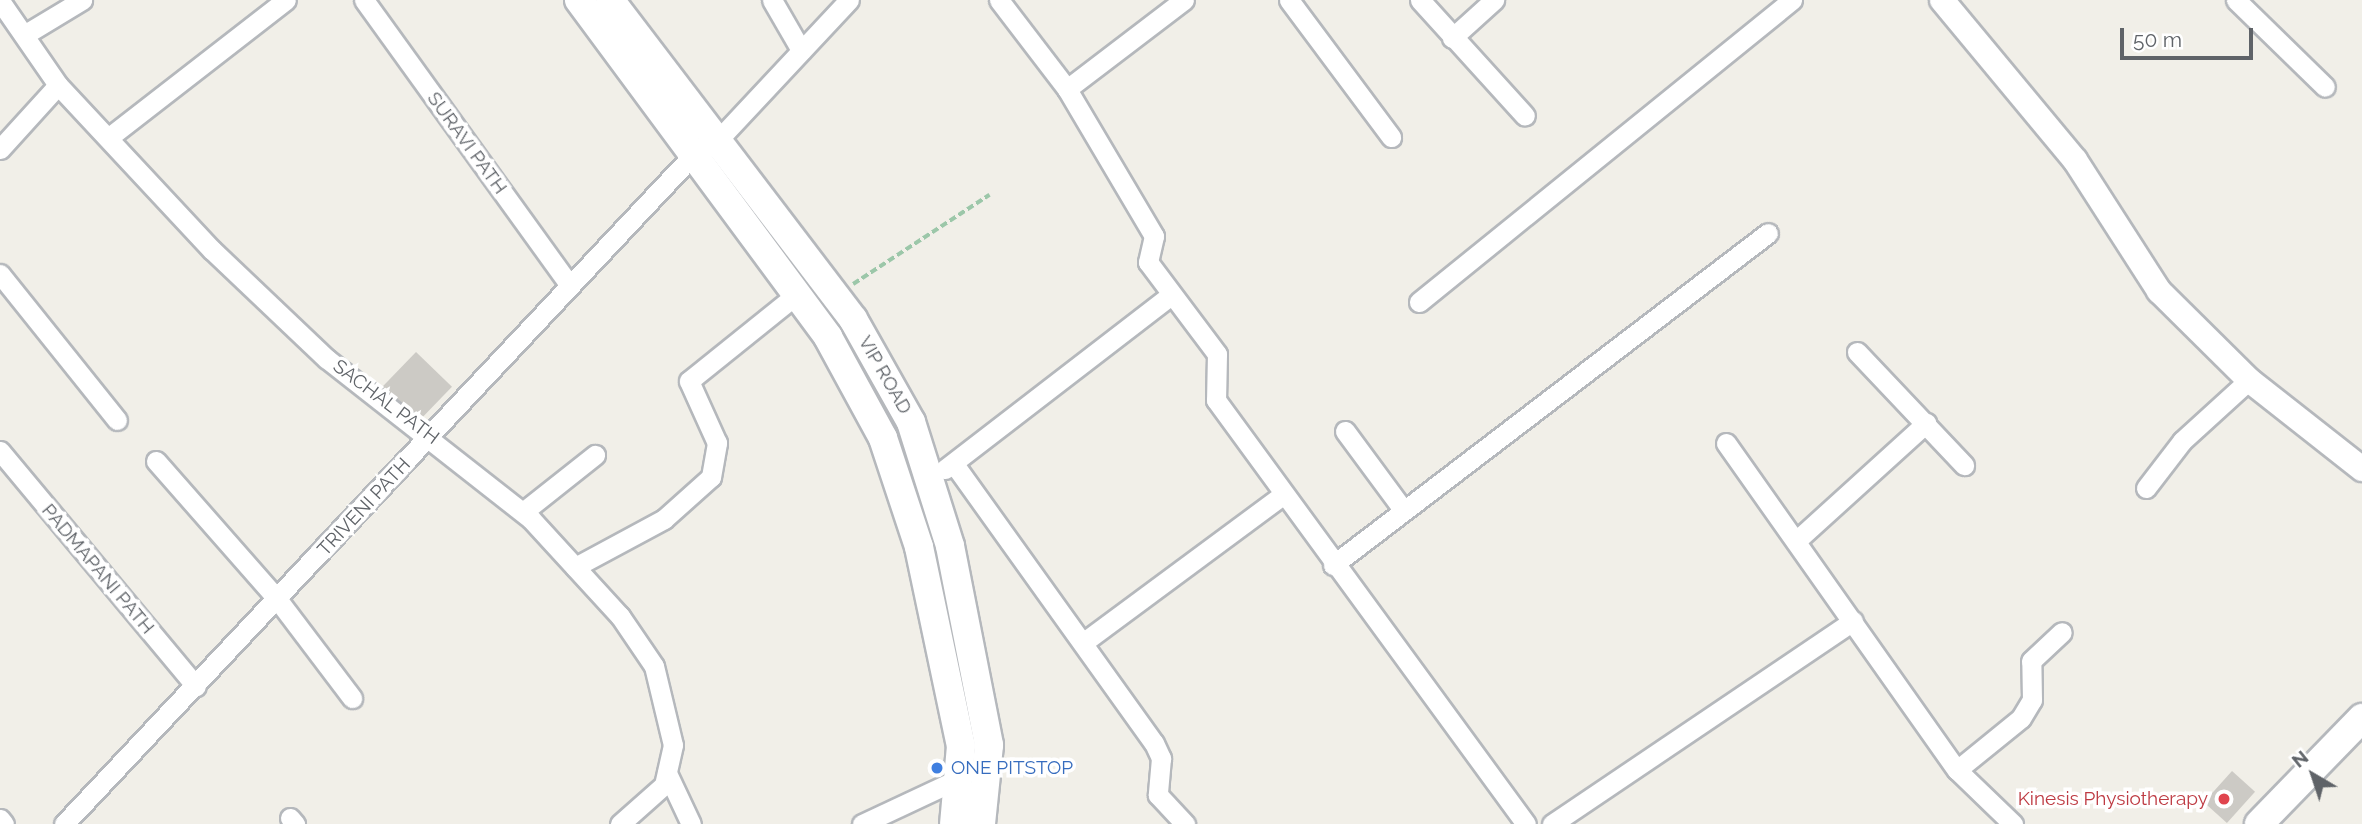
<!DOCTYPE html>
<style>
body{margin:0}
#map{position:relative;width:2362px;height:824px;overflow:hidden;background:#f1efe8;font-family:Raleway,sans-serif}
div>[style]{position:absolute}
.building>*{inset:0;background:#cccac5;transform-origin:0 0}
.path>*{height:3.5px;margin-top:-1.75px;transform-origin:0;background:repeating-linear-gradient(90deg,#9cc7a9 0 7px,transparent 0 10.5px)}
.roads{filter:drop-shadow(2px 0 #b5b8bc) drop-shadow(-2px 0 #b5b8bc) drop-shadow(0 2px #b5b8bc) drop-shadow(0 -2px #b5b8bc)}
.minor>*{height:19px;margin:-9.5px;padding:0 9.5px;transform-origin:9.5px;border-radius:9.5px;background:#fff}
.tertiary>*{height:24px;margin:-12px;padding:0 12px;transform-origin:12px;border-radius:12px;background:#fff}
.secondary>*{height:28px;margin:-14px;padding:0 14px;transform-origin:14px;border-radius:14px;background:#fff}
.dots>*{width:19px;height:19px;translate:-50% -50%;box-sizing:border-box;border:4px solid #fff;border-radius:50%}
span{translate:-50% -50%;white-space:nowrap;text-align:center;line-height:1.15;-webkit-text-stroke:7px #fff;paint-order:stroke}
.street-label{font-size:19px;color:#5f6368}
.shop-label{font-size:19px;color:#366cbe}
.left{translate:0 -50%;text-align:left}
.health-label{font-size:19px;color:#be3a42}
.right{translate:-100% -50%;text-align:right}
.north{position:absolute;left:2278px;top:740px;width:70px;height:70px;-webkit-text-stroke:5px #fff;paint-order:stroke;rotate:321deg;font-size:19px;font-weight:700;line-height:28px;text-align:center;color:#5f6368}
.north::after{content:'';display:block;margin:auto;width:24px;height:32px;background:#5f6368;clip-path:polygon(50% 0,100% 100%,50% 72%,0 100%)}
.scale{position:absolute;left:2120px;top:28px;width:133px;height:32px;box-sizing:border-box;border:4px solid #5f6368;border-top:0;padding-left:9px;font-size:21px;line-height:24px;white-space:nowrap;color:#5f6368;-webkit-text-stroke:5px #fff;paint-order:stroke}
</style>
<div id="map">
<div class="building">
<div style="left:416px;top:352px;width:50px;height:48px;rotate:44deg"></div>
<div style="left:2232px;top:771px;width:31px;height:42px;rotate:42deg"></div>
</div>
<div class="path">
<div style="left:853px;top:284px;width:163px;rotate:-33.2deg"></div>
</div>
<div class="roads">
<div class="minor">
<div style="left:364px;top:0;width:352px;rotate:54.2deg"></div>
<div style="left:772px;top:0;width:58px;rotate:59.9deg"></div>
<div style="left:999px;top:0;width:112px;rotate:52.6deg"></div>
<div style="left:1067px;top:89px;width:171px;rotate:59.4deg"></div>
<div style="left:1154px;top:236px;width:27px;rotate:103deg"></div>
<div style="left:1148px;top:262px;width:115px;rotate:53.1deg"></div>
<div style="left:1217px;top:354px;width:46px;rotate:91.2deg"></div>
<div style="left:1216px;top:400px;width:525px;rotate:53.83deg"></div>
<div style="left:1289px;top:0;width:171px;rotate:53.3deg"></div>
<div style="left:1420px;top:0;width:156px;rotate:47.8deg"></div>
<div style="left:2236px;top:0;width:124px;rotate:44.3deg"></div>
<div style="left:0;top:1px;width:102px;rotate:55.4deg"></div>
<div style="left:58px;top:85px;width:226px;rotate:47deg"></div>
<div style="left:212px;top:250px;width:158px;rotate:43.5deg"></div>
<div style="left:327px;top:359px;width:259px;rotate:38.1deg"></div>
<div style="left:531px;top:519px;width:132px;rotate:47.5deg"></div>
<div style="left:620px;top:616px;width:60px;rotate:55.8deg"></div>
<div style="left:654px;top:666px;width:81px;rotate:76.5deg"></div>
<div style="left:673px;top:745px;width:41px;rotate:102.7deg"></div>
<div style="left:664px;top:785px;width:59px;rotate:138.4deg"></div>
<div style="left:24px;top:35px;width:68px;rotate:-31.1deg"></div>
<div style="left:1452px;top:38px;width:57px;rotate:-42.1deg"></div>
<div style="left:1067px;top:89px;width:147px;rotate:-37.3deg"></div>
<div style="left:108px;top:138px;width:225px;rotate:-37.8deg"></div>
<div style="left:0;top:149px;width:86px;rotate:-47.8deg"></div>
<div style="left:0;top:274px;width:187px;rotate:51.3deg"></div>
<div style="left:1419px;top:302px;width:480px;rotate:-39deg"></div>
<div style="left:1857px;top:352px;width:156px;rotate:46.6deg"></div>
<div style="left:1345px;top:431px;width:99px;rotate:53.6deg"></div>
<div style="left:1726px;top:443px;width:400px;rotate:54.8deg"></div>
<div style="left:1957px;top:770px;width:78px;rotate:44deg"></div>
<div style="left:0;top:451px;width:306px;rotate:50.2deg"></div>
<div style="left:156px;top:461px;width:185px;rotate:48.7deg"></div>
<div style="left:278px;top:600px;width:123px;rotate:52.9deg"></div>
<div style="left:954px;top:464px;width:343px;rotate:54.4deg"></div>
<div style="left:1154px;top:743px;width:17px;rotate:65deg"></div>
<div style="left:1161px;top:758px;width:37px;rotate:95deg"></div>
<div style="left:1158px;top:795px;width:40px;rotate:47deg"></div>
<div style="left:945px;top:469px;width:285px;rotate:-37.6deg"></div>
<div style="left:2146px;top:488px;width:59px;rotate:-52.5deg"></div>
<div style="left:2182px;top:441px;width:91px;rotate:-42.3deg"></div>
<div style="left:523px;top:512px;width:92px;rotate:-38.4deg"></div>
<div style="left:1796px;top:541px;width:176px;rotate:-42.2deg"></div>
<div style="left:1333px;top:565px;width:547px;rotate:-37.35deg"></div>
<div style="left:575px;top:567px;width:101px;rotate:-28.3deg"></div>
<div style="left:664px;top:519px;width:63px;rotate:-41.8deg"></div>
<div style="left:711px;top:477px;width:35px;rotate:-80deg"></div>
<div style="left:717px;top:443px;width:68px;rotate:-114.3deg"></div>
<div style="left:689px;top:381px;width:137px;rotate:-38.8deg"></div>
<div style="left:1084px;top:642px;width:247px;rotate:-36.5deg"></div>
<div style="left:1957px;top:770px;width:82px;rotate:-39.1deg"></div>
<div style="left:2021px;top:718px;width:21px;rotate:-59deg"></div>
<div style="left:2032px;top:700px;width:39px;rotate:-91deg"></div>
<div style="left:2031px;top:661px;width:42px;rotate:-43.1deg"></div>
<div style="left:667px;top:773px;width:56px;rotate:64.8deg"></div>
<div style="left:290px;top:818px;width:8px;rotate:50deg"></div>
<div style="left:0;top:819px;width:6px;rotate:51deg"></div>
<div style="left:64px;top:824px;width:914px;rotate:-46.77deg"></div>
<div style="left:690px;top:158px;width:32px;rotate:-32deg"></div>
<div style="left:717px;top:141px;width:193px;rotate:-46.9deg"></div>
<div style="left:862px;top:824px;width:106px;rotate:-25.1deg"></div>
<div style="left:1552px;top:824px;width:363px;rotate:-34deg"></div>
</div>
<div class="tertiary">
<div style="left:1942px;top:0;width:208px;rotate:50.3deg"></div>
<div style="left:2075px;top:160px;width:156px;rotate:57.3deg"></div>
<div style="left:2159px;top:291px;width:127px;rotate:44.7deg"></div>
<div style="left:2249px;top:380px;width:144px;rotate:38.2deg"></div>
</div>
<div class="secondary">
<div style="left:579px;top:0;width:419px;rotate:53.5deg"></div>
<div style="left:828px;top:337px;width:115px;rotate:61.4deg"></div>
<div style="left:883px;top:438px;width:115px;rotate:71.7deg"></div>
<div style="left:919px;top:547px;width:203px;rotate:78.1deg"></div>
<div style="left:961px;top:746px;width:78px;rotate:95.1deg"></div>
<div style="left:610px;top:0;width:401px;rotate:52.7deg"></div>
<div style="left:853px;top:319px;width:118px;rotate:60.6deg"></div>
<div style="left:911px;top:422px;width:130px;rotate:72.5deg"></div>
<div style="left:950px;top:546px;width:203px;rotate:78.9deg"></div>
<div style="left:989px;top:745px;width:79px;rotate:95.8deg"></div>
<div style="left:2259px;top:824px;width:148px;rotate:-45.8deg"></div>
</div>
</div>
<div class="dots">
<div style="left:937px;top:768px;background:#3f7fe0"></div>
<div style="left:2224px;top:799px;background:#e0444e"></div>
</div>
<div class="street-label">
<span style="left:467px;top:143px;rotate:54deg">SURAVI PATH</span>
<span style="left:885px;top:375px;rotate:60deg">VIP ROAD</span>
<span style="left:386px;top:402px;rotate:37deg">SACHAL PATH</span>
<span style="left:364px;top:507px;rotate:-47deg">TRIVENI PATH</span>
<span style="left:98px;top:569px;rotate:50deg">PADMAPANI PATH</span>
</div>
<div class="shop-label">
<span class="left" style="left:951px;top:768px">ONE PITSTOP</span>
</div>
<div class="health-label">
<span class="right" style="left:2208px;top:799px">Kinesis Physiotherapy</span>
</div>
<div class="north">N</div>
<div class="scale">50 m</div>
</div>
